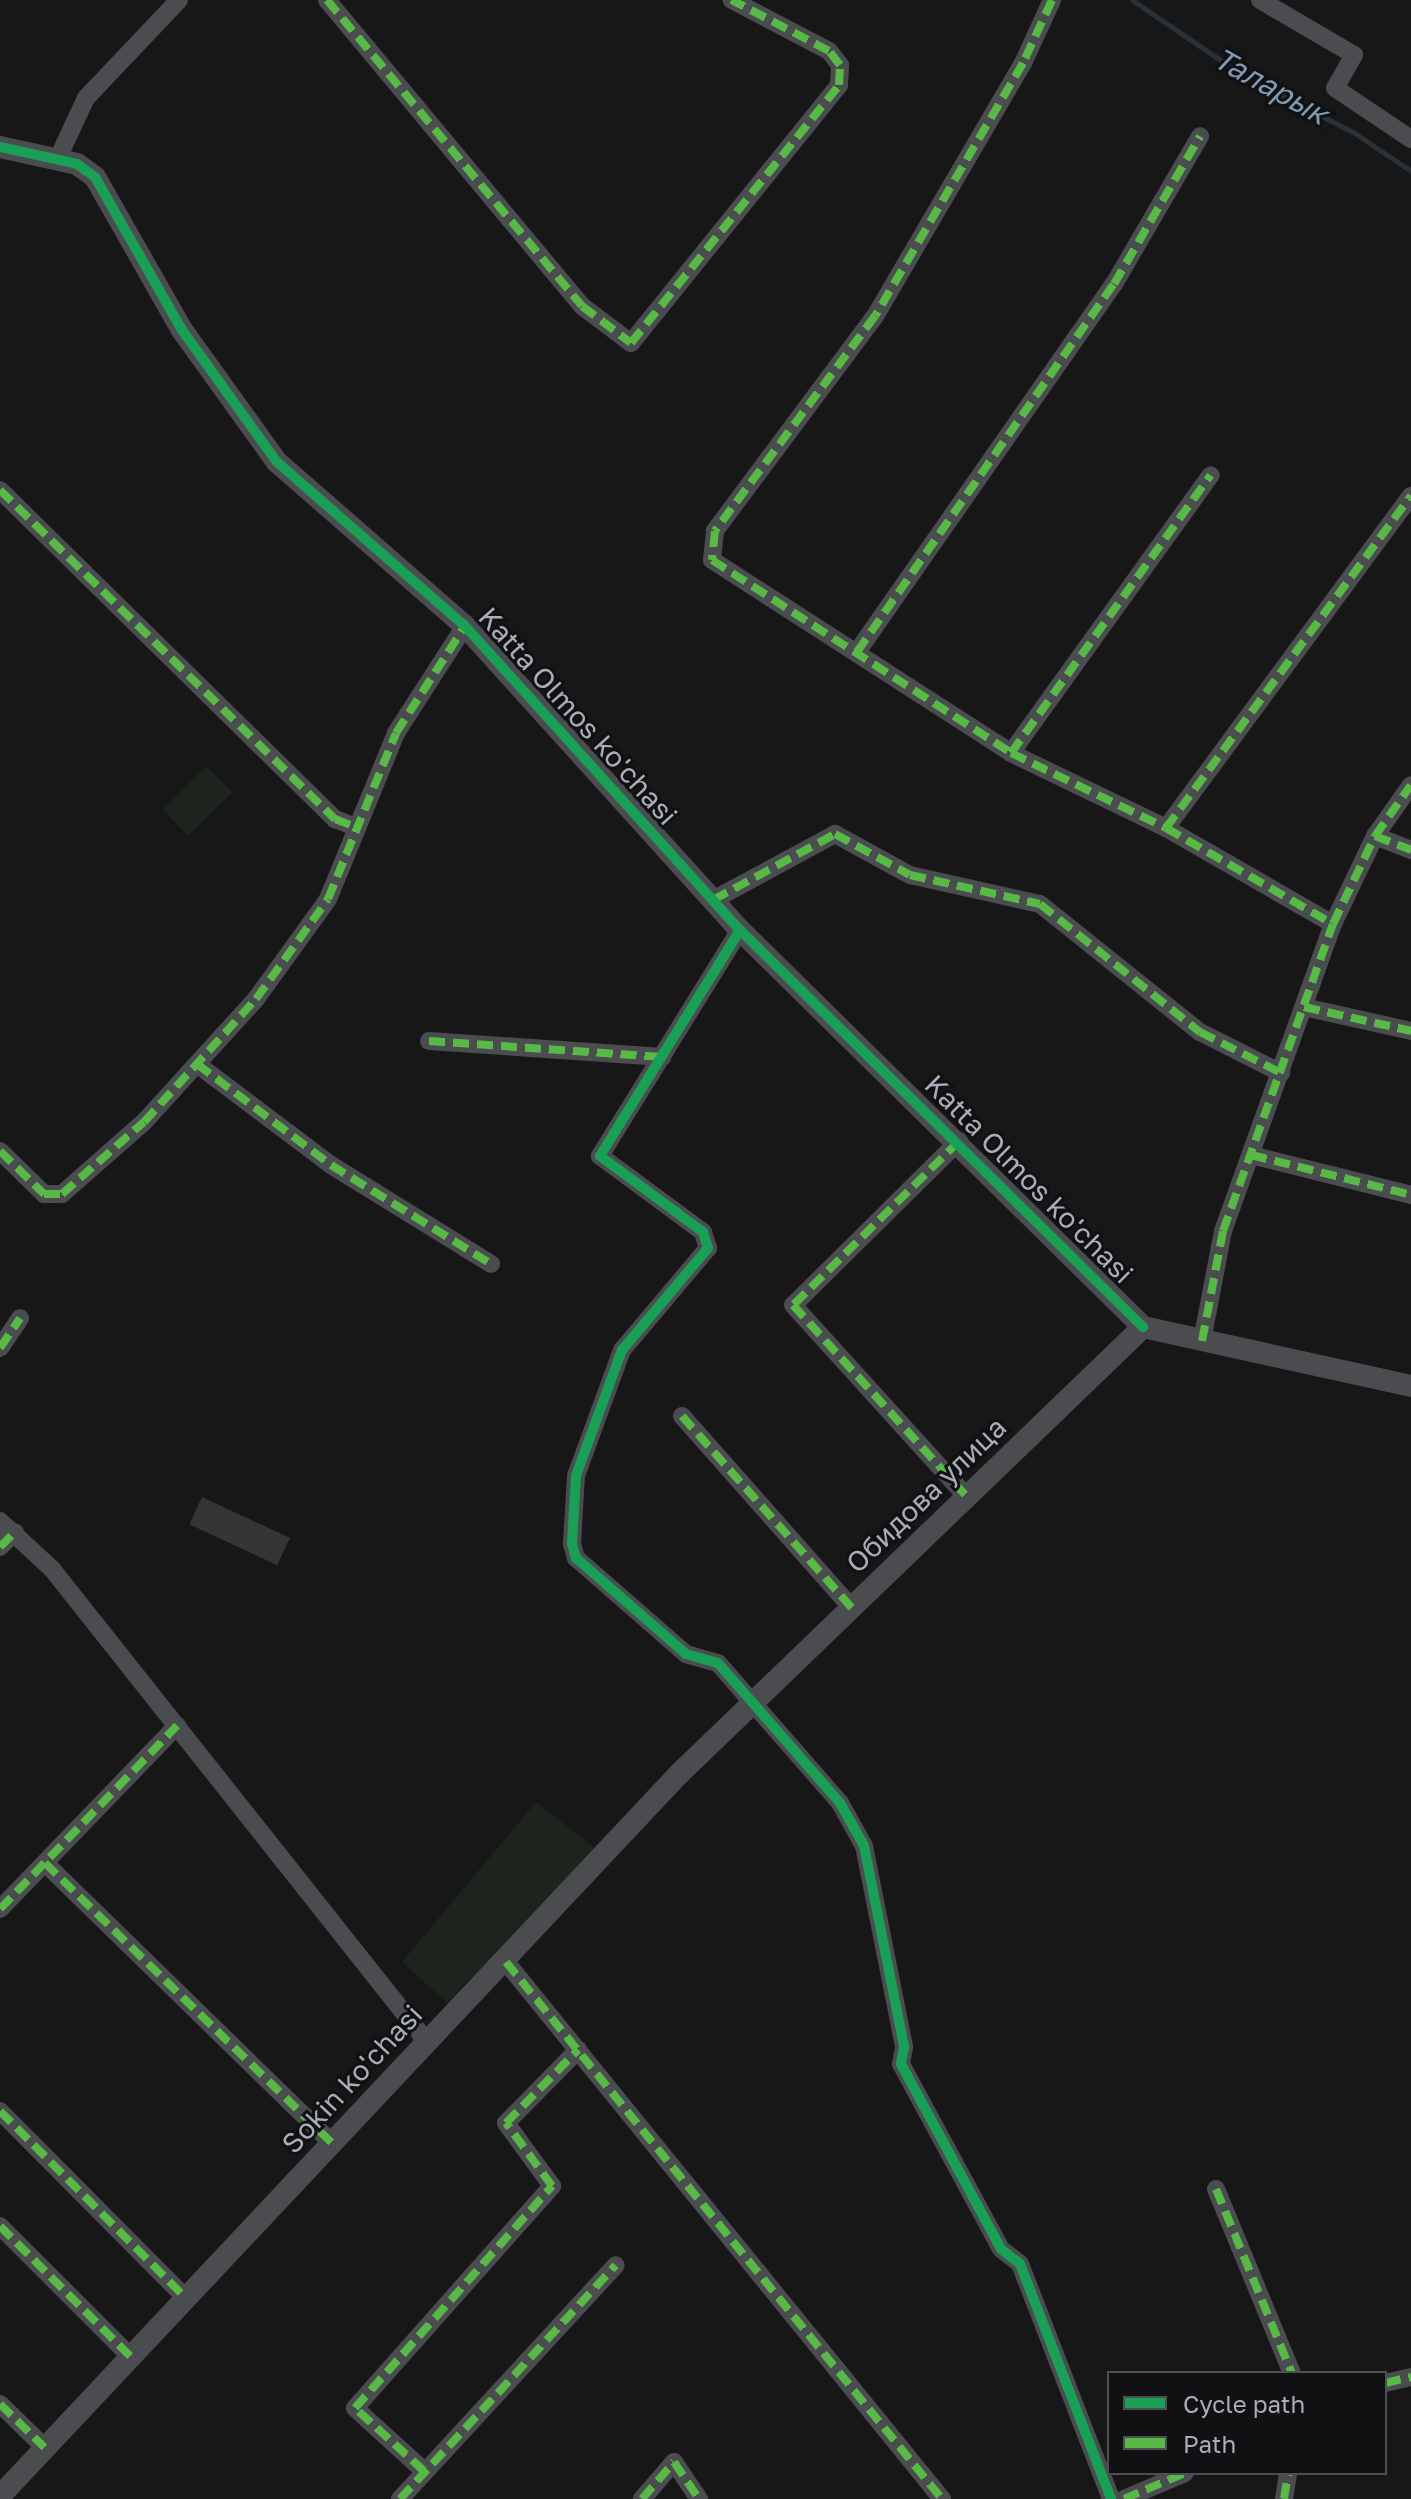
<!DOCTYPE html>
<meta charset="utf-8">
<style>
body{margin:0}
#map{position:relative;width:1411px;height:2499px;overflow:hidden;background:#171717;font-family:"Golos Text",sans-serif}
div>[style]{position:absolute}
.green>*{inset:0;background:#1d241e;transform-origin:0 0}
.stream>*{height:5px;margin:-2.5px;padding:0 2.5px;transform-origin:2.5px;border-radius:2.5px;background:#2a3239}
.building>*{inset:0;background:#353536;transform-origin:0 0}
.minor>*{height:18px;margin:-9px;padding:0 9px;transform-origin:9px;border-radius:9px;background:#4b4c50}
.tertiary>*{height:22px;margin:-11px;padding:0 11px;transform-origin:11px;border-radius:11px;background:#4b4c50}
.quiet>*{height:8px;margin-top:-4px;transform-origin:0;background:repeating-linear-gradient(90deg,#58b947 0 16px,transparent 0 24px)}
.cycleway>*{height:10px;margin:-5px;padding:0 5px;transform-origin:5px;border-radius:5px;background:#1a9f57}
span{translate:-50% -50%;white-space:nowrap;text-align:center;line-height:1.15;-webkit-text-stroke:6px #111113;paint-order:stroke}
.street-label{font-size:28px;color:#a8adb8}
.water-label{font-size:30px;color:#7f9bb3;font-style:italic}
.legend{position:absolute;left:1107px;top:2371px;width:280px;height:104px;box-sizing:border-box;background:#111113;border:2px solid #4d4f55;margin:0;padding:10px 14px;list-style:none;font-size:24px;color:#a8adb8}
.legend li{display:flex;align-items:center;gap:16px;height:40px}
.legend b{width:40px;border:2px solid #4d4f55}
</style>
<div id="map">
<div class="green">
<div style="left:207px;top:766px;width:37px;height:62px;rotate:46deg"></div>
<div style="clip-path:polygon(536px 1802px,595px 1848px,447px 2003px,402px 1962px)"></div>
</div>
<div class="stream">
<div style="left:1132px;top:0;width:135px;rotate:34.2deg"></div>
<div style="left:1244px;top:76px;width:123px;rotate:27.2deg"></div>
<div style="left:1353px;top:132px;width:70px;rotate:33.9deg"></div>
</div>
<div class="building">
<div style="left:202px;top:1497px;width:97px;height:30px;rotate:25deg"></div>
</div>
<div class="minor">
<div style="left:327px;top:0;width:398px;rotate:50.2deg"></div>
<div style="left:582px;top:306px;width:61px;rotate:37.1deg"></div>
<div style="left:631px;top:343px;width:331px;rotate:-51.1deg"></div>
<div style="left:839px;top:85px;width:20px;rotate:-87deg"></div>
<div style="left:840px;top:65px;width:18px;rotate:-128deg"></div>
<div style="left:829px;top:51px;width:110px;rotate:-152.3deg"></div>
<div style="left:1052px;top:0;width:69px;rotate:114.7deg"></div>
<div style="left:1023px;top:63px;width:293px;rotate:120.3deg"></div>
<div style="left:875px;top:316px;width:268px;rotate:126.7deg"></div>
<div style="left:715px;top:531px;width:29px;rotate:96deg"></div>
<div style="left:712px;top:560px;width:356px;rotate:32.8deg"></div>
<div style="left:1011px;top:753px;width:172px;rotate:25.8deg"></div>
<div style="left:1166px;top:828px;width:193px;rotate:29.9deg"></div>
<div style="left:1260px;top:0;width:109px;rotate:30.3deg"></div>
<div style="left:1354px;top:55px;width:38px;rotate:120deg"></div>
<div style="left:1335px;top:88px;width:92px;rotate:33.9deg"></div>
<div style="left:58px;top:158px;width:66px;rotate:-65deg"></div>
<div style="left:86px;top:98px;width:135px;rotate:-46.5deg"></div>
<div style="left:0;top:490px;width:470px;rotate:44.5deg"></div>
<div style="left:335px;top:819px;width:22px;rotate:21deg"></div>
<div style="left:857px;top:652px;width:449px;rotate:-55.1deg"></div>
<div style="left:1114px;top:284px;width:171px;rotate:-59.8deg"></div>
<div style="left:1011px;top:753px;width:342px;rotate:-54.3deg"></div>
<div style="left:1166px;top:828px;width:413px;rotate:-53.6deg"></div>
<div style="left:1375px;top:836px;width:39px;rotate:21deg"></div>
<div style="left:713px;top:900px;width:139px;rotate:-28.4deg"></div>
<div style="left:835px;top:834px;width:85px;rotate:28.7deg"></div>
<div style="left:910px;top:875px;width:133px;rotate:12.6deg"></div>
<div style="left:1040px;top:904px;width:205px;rotate:38.7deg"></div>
<div style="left:1200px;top:1032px;width:91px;rotate:26.8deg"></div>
<div style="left:740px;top:930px;width:266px;rotate:121.8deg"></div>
<div style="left:600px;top:1156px;width:128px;rotate:36.4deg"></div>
<div style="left:703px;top:1232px;width:17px;rotate:73deg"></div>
<div style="left:708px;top:1248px;width:133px;rotate:130.1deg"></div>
<div style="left:622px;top:1350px;width:134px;rotate:110.1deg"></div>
<div style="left:576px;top:1476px;width:68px;rotate:93.4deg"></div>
<div style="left:572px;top:1544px;width:15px;rotate:74deg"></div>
<div style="left:576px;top:1558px;width:146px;rotate:41.1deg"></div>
<div style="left:686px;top:1654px;width:33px;rotate:16deg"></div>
<div style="left:718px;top:1663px;width:186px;rotate:48.9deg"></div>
<div style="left:840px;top:1803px;width:49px;rotate:60.8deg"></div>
<div style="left:864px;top:1846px;width:205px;rotate:78.7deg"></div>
<div style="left:904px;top:2047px;width:17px;rotate:100deg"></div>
<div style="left:901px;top:2064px;width:210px;rotate:61.6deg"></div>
<div style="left:1001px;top:2249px;width:24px;rotate:38deg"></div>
<div style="left:1020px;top:2264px;width:252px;rotate:68.8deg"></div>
<div style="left:1304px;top:1007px;width:110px;rotate:12.6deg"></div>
<div style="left:429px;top:1041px;width:234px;rotate:3.9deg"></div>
<div style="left:197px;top:1064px;width:168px;rotate:37deg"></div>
<div style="left:331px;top:1165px;width:188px;rotate:31.7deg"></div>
<div style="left:959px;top:1141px;width:233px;rotate:135.3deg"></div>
<div style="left:793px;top:1305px;width:259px;rotate:47.8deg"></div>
<div style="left:0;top:1151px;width:62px;rotate:44.3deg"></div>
<div style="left:44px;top:1194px;width:18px"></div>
<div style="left:62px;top:1194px;width:109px;rotate:-41.3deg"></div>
<div style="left:144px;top:1122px;width:166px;rotate:-47.7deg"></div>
<div style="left:256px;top:999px;width:123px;rotate:-54.2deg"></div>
<div style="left:328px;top:899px;width:179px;rotate:-67.7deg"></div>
<div style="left:396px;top:733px;width:127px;rotate:-57.2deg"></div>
<div style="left:1251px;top:1155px;width:165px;rotate:14deg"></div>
<div style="left:1202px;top:1341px;width:112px;rotate:-79.2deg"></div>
<div style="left:1223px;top:1231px;width:326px;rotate:-70.3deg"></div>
<div style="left:1333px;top:924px;width:98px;rotate:-64.5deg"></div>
<div style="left:1375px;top:836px;width:62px;rotate:-54.8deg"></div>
<div style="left:0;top:1348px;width:36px;rotate:-56deg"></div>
<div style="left:682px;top:1416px;width:256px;rotate:48.5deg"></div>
<div style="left:0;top:1521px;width:71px;rotate:42.7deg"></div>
<div style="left:52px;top:1569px;width:604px;rotate:51.59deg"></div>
<div style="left:0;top:1547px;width:21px;rotate:-45deg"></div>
<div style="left:45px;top:1863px;width:401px;rotate:44.3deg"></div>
<div style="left:0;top:1909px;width:255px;rotate:-46deg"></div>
<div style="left:506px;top:1962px;width:692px;rotate:50.93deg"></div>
<div style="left:0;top:2111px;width:261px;rotate:45.2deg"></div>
<div style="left:1216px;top:2189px;width:199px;rotate:67.6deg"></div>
<div style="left:0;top:2226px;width:184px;rotate:45deg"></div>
<div style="left:1385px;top:2383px;width:27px;rotate:-13deg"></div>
<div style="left:0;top:2404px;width:62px;rotate:44.3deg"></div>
<div style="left:424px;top:2471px;width:93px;rotate:-137.6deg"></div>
<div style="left:355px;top:2408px;width:297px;rotate:-48.4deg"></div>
<div style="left:552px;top:2186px;width:78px;rotate:-126.1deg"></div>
<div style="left:506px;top:2123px;width:103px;rotate:-45.4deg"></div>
<div style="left:400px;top:2499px;width:318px;rotate:-47.3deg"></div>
<div style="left:642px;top:2499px;width:49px;rotate:-49.1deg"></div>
<div style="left:674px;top:2462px;width:45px;rotate:56deg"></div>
<div style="left:1124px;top:2499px;width:66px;rotate:-23.1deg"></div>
<div style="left:1284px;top:2499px;width:26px;rotate:-81deg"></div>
</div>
<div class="tertiary">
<div style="left:0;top:147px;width:79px;rotate:12.4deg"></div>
<div style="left:77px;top:164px;width:22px;rotate:36deg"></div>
<div style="left:95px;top:177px;width:176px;rotate:60.4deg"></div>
<div style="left:182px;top:330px;width:163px;rotate:54.3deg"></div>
<div style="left:277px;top:462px;width:249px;rotate:41.1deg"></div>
<div style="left:465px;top:626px;width:410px;rotate:47.9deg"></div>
<div style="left:740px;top:930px;width:566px;rotate:44.57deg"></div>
<div style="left:1143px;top:1327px;width:274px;rotate:12.4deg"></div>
<div style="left:0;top:2496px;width:991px;rotate:-46.76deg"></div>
<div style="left:679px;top:1774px;width:644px;rotate:-43.93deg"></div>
</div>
<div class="quiet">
<div style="left:327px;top:0;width:398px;rotate:50.2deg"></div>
<div style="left:582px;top:306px;width:61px;rotate:37.1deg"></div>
<div style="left:631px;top:343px;width:331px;rotate:-51.1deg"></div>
<div style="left:839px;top:85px;width:20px;rotate:-87deg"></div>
<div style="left:840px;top:65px;width:18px;rotate:-128deg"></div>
<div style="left:829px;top:51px;width:110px;rotate:-152.3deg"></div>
<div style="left:1052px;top:0;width:69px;rotate:114.7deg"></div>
<div style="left:1023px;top:63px;width:293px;rotate:120.3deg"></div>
<div style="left:875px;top:316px;width:268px;rotate:126.7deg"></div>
<div style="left:715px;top:531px;width:29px;rotate:96deg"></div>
<div style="left:712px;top:560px;width:356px;rotate:32.8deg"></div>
<div style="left:1011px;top:753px;width:172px;rotate:25.8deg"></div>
<div style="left:1166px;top:828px;width:193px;rotate:29.9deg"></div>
<div style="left:0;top:490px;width:470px;rotate:44.5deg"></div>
<div style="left:335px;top:819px;width:22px;rotate:21deg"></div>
<div style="left:857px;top:652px;width:449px;rotate:-55.1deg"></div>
<div style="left:1114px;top:284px;width:171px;rotate:-59.8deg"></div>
<div style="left:1011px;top:753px;width:342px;rotate:-54.3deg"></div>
<div style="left:1166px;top:828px;width:413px;rotate:-53.6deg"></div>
<div style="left:1375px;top:836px;width:39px;rotate:21deg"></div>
<div style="left:713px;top:900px;width:139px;rotate:-28.4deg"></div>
<div style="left:835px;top:834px;width:85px;rotate:28.7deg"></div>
<div style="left:910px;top:875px;width:133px;rotate:12.6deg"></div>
<div style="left:1040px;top:904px;width:205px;rotate:38.7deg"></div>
<div style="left:1200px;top:1032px;width:91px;rotate:26.8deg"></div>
<div style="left:1304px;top:1007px;width:110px;rotate:12.6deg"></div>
<div style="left:429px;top:1041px;width:234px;rotate:3.9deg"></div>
<div style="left:197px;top:1064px;width:168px;rotate:37deg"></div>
<div style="left:331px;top:1165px;width:188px;rotate:31.7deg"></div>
<div style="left:959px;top:1141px;width:233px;rotate:135.3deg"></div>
<div style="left:793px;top:1305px;width:259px;rotate:47.8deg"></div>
<div style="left:0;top:1151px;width:62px;rotate:44.3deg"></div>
<div style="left:44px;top:1194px;width:18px"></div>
<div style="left:62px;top:1194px;width:109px;rotate:-41.3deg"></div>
<div style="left:144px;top:1122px;width:166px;rotate:-47.7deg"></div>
<div style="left:256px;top:999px;width:123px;rotate:-54.2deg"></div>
<div style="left:328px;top:899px;width:179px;rotate:-67.7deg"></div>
<div style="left:396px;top:733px;width:127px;rotate:-57.2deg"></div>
<div style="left:1251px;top:1155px;width:165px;rotate:14deg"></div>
<div style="left:1202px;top:1341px;width:112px;rotate:-79.2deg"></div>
<div style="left:1223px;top:1231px;width:326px;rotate:-70.3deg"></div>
<div style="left:1333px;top:924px;width:98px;rotate:-64.5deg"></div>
<div style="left:1375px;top:836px;width:62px;rotate:-54.8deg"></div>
<div style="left:0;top:1348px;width:36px;rotate:-56deg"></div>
<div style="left:682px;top:1416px;width:256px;rotate:48.5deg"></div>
<div style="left:0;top:1547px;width:21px;rotate:-45deg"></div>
<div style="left:45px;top:1863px;width:401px;rotate:44.3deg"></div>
<div style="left:0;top:1909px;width:255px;rotate:-46deg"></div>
<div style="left:506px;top:1962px;width:692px;rotate:50.93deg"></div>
<div style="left:0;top:2111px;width:261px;rotate:45.2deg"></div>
<div style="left:1216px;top:2189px;width:199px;rotate:67.6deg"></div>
<div style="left:0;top:2226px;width:184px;rotate:45deg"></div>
<div style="left:1385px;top:2383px;width:27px;rotate:-13deg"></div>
<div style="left:0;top:2404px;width:62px;rotate:44.3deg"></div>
<div style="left:424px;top:2471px;width:93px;rotate:-137.6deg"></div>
<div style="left:355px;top:2408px;width:297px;rotate:-48.4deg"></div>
<div style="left:552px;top:2186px;width:78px;rotate:-126.1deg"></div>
<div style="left:506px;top:2123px;width:103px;rotate:-45.4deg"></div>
<div style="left:400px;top:2499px;width:318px;rotate:-47.3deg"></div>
<div style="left:642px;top:2499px;width:49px;rotate:-49.1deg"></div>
<div style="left:674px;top:2462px;width:45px;rotate:56deg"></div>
<div style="left:1124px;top:2499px;width:66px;rotate:-23.1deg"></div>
<div style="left:1284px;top:2499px;width:26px;rotate:-81deg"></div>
</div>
<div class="cycleway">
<div style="left:0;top:147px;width:79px;rotate:12.4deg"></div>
<div style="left:77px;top:164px;width:22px;rotate:36deg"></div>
<div style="left:95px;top:177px;width:176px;rotate:60.4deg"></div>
<div style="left:182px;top:330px;width:163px;rotate:54.3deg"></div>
<div style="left:277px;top:462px;width:249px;rotate:41.1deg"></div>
<div style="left:465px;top:626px;width:410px;rotate:47.9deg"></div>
<div style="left:740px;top:930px;width:566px;rotate:44.57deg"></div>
<div style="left:740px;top:930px;width:266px;rotate:121.8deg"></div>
<div style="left:600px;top:1156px;width:128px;rotate:36.4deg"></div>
<div style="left:703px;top:1232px;width:17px;rotate:73deg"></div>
<div style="left:708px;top:1248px;width:133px;rotate:130.1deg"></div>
<div style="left:622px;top:1350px;width:134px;rotate:110.1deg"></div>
<div style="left:576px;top:1476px;width:68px;rotate:93.4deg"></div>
<div style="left:572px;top:1544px;width:15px;rotate:74deg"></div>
<div style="left:576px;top:1558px;width:146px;rotate:41.1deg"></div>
<div style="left:686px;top:1654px;width:33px;rotate:16deg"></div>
<div style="left:718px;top:1663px;width:186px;rotate:48.9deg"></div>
<div style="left:840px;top:1803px;width:49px;rotate:60.8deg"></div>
<div style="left:864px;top:1846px;width:205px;rotate:78.7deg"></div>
<div style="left:904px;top:2047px;width:17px;rotate:100deg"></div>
<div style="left:901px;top:2064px;width:210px;rotate:61.6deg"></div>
<div style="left:1001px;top:2249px;width:24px;rotate:38deg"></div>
<div style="left:1020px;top:2264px;width:252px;rotate:68.8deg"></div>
</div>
<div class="street-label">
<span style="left:578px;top:716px;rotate:48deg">Katta Olmos ko'chasi</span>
<span style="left:1029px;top:1179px;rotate:45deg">Katta Olmos ko'chasi</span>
<span style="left:926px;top:1495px;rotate:-44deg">Обидова улица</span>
<span style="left:352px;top:2079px;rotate:-47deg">Sokin ko'chasi</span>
</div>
<div class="water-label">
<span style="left:1271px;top:86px;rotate:29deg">Таларык</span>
</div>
<ul class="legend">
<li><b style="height:10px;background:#1a9f57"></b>Cycle path</li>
<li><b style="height:10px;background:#58b947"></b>Path</li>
</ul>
</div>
